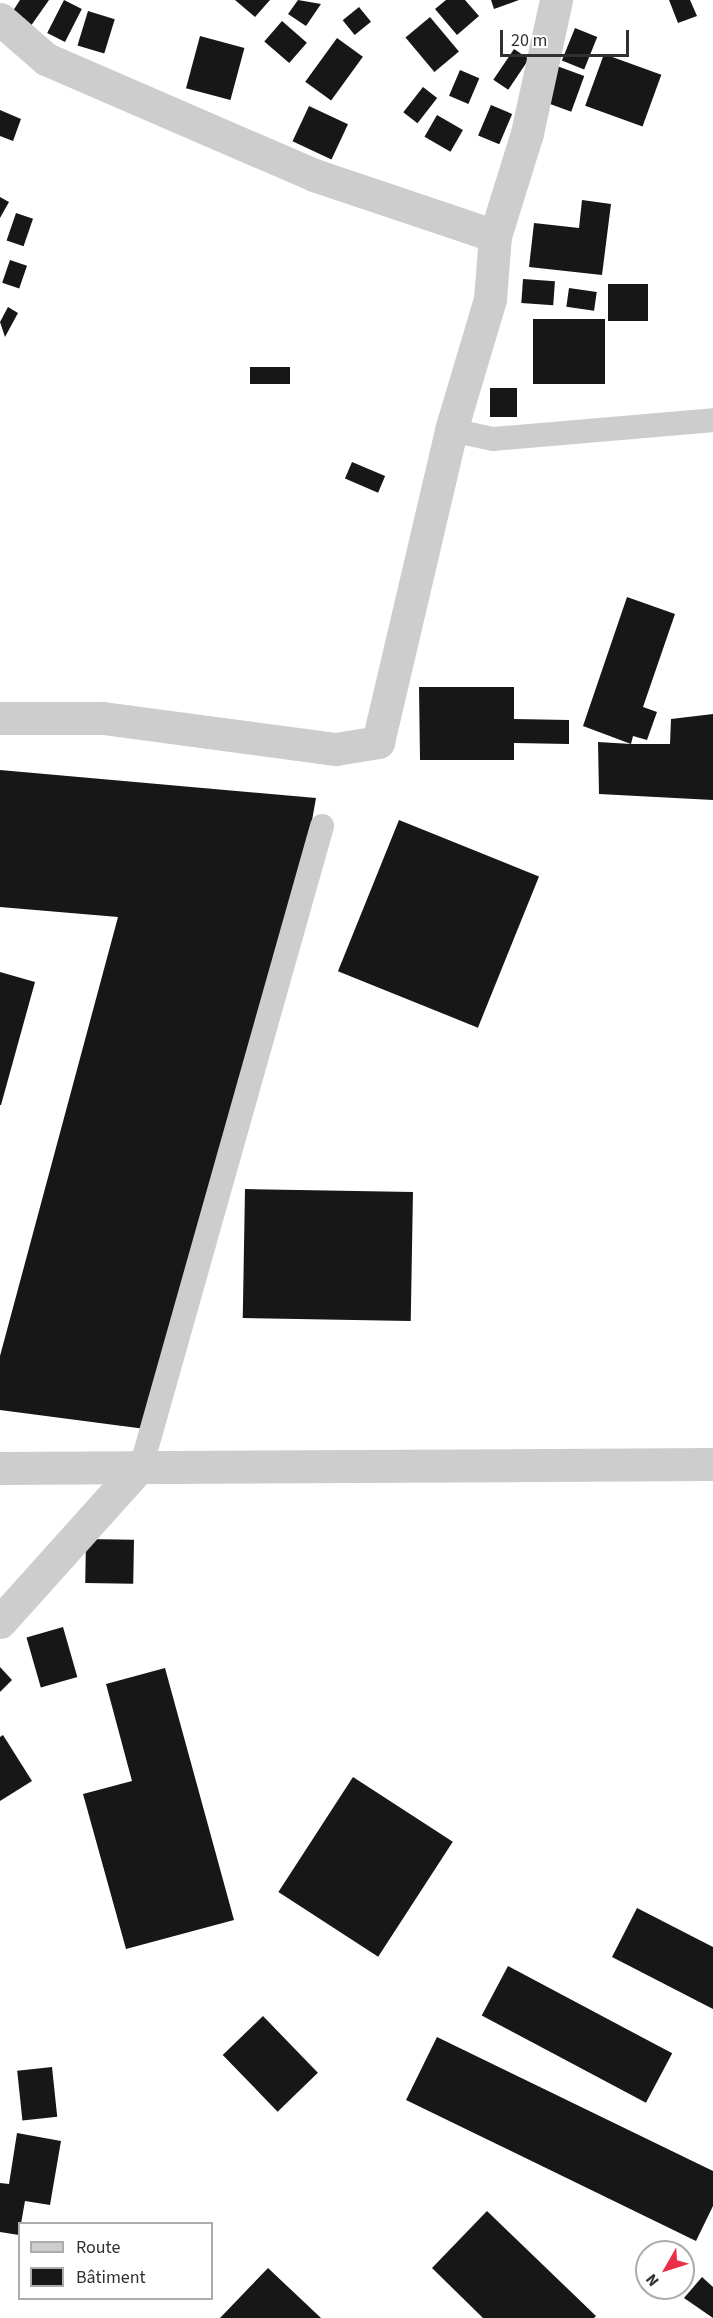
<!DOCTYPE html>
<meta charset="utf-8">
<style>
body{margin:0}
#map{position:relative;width:713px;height:2318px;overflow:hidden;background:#fff;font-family:"Source Sans 3",sans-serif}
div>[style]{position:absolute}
.building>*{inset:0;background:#171717;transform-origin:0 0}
.service>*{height:24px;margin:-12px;padding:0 12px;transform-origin:12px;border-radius:12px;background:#cdcdcd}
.minor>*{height:33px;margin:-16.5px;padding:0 16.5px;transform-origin:16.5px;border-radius:16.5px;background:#cdcdcd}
.tertiary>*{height:33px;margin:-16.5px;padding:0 16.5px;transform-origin:16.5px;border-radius:16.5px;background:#cdcdcd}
span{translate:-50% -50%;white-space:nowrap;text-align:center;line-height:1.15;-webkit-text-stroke:6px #fff;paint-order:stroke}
.legend{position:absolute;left:18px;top:2222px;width:195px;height:78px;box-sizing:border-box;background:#fff;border:2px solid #acacac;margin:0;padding:8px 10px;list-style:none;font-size:18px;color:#303030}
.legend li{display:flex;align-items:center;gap:12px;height:30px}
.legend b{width:30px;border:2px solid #acacac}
.north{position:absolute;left:635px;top:2240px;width:60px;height:60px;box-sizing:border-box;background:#fff;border:2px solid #acacac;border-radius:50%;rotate:231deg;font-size:16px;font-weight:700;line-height:24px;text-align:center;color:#303030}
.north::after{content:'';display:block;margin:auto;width:21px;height:27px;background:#ea2f46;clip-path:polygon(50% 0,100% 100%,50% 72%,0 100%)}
.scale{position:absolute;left:500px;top:30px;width:129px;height:27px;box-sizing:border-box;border:3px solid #303030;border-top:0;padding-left:8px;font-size:18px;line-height:21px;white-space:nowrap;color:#303030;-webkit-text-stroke:4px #fff;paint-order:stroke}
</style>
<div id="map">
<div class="building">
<div style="clip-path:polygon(20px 0,49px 0,28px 30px,9px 17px)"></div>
<div style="left:64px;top:0;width:20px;height:37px;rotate:27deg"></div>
<div style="clip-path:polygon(235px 0,270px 0,255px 17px)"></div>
<div style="clip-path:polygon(298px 0,321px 4px,306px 26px,288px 14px)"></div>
<div style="clip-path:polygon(446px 0,465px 0,479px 16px,457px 35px,435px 9px)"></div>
<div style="clip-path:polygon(491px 0,519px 0,494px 9px)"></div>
<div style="clip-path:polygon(669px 0,690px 0,697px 16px,678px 23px)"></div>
<div style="left:359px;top:7px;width:19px;height:21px;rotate:51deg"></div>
<div style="left:88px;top:11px;width:28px;height:36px;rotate:17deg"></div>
<div style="left:430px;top:17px;width:45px;height:32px;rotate:50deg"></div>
<div style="left:282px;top:21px;width:33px;height:27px;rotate:41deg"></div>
<div style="left:575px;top:28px;width:24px;height:35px;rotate:22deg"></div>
<div style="left:200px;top:36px;width:46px;height:54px;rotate:15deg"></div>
<div style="left:337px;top:38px;width:32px;height:54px;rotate:36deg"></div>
<div style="left:514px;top:49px;width:18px;height:37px;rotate:34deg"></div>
<div style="left:604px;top:54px;width:61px;height:55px;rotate:20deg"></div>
<div style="left:557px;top:66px;width:29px;height:38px;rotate:20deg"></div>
<div style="left:460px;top:70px;width:21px;height:28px;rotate:23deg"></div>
<div style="left:423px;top:87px;width:18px;height:32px;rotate:38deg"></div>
<div style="left:491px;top:105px;width:23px;height:33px;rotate:23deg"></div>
<div style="left:309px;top:106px;width:43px;height:39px;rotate:25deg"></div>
<div style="clip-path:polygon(0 110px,21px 119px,13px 141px,0 136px)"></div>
<div style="left:437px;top:115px;width:30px;height:25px;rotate:30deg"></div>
<div style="clip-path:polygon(0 197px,9px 202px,0 218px)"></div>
<div style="clip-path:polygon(582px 200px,611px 204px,602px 275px,529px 267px,534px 223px,579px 228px)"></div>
<div style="left:16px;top:213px;width:18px;height:29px;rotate:19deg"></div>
<div style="left:10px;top:260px;width:18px;height:24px;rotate:19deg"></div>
<div style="left:523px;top:279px;width:32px;height:24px;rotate:4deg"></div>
<div style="left:608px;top:284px;width:40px;height:37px"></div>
<div style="left:569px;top:288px;width:28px;height:19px;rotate:8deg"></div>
<div style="clip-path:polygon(8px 307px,18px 313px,5px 337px,0 322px)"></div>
<div style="left:533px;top:319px;width:72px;height:65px"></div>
<div style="left:250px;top:367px;width:40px;height:17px"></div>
<div style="left:517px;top:388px;width:29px;height:27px;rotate:90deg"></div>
<div style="left:352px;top:462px;width:36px;height:18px;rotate:23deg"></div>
<div style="clip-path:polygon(627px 597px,675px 614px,643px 707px,657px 712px,647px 740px,633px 736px,631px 744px,670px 744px,671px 719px,713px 714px,713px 800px,599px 794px,598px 742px,631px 744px,583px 726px)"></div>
<div style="clip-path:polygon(419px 687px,514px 687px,514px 719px,569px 720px,569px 744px,514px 743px,514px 760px,420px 760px)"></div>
<div style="clip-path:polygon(0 770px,316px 798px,291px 938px,153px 1430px,0 1410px,0 1356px,118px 917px,0 907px)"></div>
<div style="left:399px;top:820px;width:151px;height:163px;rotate:22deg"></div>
<div style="clip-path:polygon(0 972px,35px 982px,1px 1105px,0 1105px)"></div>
<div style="left:245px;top:1189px;width:168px;height:129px;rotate:1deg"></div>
<div style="left:86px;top:1539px;width:48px;height:44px;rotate:1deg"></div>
<div style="left:63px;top:1627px;width:52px;height:38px;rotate:74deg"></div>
<div style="clip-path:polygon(0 1667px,12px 1680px,0 1692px)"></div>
<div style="clip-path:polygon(165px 1668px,234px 1920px,126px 1949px,83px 1794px,132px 1781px,106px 1684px)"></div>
<div style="clip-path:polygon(3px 1735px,32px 1781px,0 1801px,0 1737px)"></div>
<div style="left:353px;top:1777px;width:119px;height:137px;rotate:33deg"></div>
<div style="clip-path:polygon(637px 1908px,713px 1947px,713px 2009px,612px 1957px)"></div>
<div style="left:508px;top:1966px;width:186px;height:56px;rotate:28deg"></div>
<div style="left:263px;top:2016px;width:79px;height:56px;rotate:46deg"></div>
<div style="clip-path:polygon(437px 2037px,713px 2171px,713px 2206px,696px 2241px,406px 2100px)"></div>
<div style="left:52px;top:2067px;width:50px;height:35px;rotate:84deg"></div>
<div style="clip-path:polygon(17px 2133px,61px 2141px,50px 2205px,25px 2201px,19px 2235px,0 2232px,0 2183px,9px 2184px)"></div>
<div style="clip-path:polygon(487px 2211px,596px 2316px,594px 2318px,483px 2318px,432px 2268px)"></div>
<div style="clip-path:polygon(268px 2268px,321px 2318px,220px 2318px)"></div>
<div style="clip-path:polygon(702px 2277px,713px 2287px,713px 2318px,684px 2298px)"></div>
</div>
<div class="service">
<div style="left:451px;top:430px;width:43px;rotate:12.1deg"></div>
<div style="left:493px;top:439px;width:221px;rotate:-4.9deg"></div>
<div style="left:142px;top:1464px;width:663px;rotate:-74.24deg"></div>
</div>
<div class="minor">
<div style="left:0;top:19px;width:61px;rotate:41deg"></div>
<div style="left:46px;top:59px;width:292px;rotate:23.4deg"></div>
<div style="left:314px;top:175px;width:191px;rotate:18.6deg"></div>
<div style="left:0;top:718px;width:103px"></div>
<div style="left:103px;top:718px;width:235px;rotate:7.6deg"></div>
<div style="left:336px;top:749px;width:43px;rotate:-9.5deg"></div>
<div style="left:378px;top:742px;width:320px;rotate:-76.8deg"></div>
<div style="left:451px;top:430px;width:137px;rotate:-73.4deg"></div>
<div style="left:490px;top:299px;width:63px;rotate:-85.5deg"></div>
<div style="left:495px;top:236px;width:108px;rotate:-72.7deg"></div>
<div style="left:527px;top:133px;width:136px;rotate:-77.7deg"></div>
</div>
<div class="tertiary">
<div style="left:0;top:1468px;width:713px;rotate:-0.32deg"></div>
<div style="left:0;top:1622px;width:212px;rotate:-48.1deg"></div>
</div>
<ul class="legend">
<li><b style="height:8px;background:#cdcdcd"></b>Route</li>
<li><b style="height:16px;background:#171717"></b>Bâtiment</li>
</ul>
<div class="north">N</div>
<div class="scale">20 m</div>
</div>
